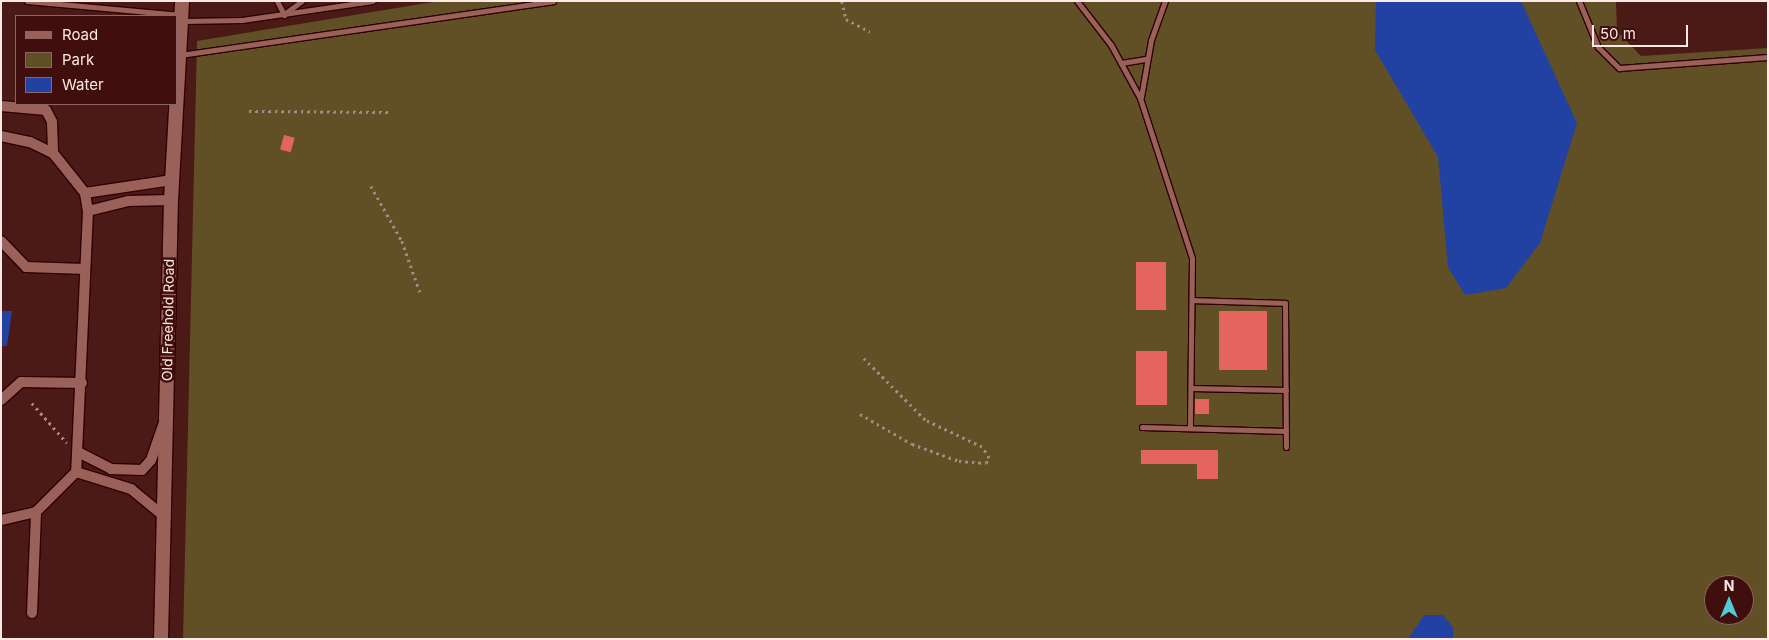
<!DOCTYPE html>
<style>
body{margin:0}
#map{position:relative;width:1769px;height:640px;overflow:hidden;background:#4b1916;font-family:Inter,sans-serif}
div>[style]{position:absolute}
.green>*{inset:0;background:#614f26}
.water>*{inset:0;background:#2142a2}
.building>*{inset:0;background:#e4655e;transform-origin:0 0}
.path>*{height:2.5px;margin-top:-1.25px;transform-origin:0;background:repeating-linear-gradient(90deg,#aa8885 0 2.5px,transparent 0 6.5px)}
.roads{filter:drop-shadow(1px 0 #2f0002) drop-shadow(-1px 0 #2f0002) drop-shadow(0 1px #2f0002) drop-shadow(0 -1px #2f0002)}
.service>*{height:5px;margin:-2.5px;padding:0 2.5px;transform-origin:2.5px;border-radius:2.5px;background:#9a605a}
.minor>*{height:10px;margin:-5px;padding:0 5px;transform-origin:5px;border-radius:5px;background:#9a605a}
.secondary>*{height:14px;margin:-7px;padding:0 7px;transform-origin:7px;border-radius:7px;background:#9a605a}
span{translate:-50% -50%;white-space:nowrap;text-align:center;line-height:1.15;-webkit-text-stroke:5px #400e0d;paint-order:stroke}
.street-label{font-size:14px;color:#fee9e6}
.frame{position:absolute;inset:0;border:2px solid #fee9e6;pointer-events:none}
.legend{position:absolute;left:15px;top:15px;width:162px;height:90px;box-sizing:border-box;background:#400e0d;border:1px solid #8c6664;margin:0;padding:6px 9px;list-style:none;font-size:15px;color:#fee9e6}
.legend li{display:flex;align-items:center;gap:10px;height:25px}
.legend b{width:25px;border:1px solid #8c6664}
.north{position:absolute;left:1704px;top:575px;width:50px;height:50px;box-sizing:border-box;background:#400e0d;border:1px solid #8c6664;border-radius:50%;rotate:0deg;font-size:14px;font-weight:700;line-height:20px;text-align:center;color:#fee9e6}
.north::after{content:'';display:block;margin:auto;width:18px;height:22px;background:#52cbd9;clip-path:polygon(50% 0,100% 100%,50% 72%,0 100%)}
.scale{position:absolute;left:1592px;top:25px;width:96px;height:22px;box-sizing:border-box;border:2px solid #fee9e6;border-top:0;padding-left:6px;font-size:15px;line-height:18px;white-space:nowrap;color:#fee9e6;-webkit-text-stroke:4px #400e0d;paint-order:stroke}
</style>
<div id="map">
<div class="green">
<div style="clip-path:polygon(evenodd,439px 1px,1616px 1px,1617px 31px,1641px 56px,1768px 48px,1768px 639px,183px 639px,197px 41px,439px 1px,1714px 585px,1744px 585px,1744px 615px,1714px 615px,1714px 585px)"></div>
</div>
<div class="water">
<div style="clip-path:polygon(1376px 1px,1521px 1px,1577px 123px,1540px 243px,1506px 288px,1465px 295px,1448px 267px,1438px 157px,1375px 50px)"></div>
<div style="clip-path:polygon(1px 311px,12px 311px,7px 346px,1px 346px)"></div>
<div style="clip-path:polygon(1424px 615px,1443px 615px,1453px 628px,1453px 639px,1408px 639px)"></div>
</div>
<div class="building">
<div style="left:284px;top:135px;width:11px;height:15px;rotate:15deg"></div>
<div style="left:1136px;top:262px;width:30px;height:48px"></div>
<div style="left:1219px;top:311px;width:48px;height:59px"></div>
<div style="left:1136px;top:351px;width:31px;height:54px"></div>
<div style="left:1195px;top:399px;width:14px;height:15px"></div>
<div style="clip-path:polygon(1141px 450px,1218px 450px,1218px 479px,1197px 479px,1197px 464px,1141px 464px)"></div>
</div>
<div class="path">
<div style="left:842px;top:1px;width:18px;rotate:77deg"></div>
<div style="left:846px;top:19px;width:27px;rotate:28deg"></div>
<div style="left:249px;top:111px;width:140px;rotate:0.4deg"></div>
<div style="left:371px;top:186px;width:63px;rotate:60.6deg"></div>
<div style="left:402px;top:241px;width:54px;rotate:70.6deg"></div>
<div style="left:32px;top:403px;width:53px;rotate:48.8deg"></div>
<div style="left:860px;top:414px;width:60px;rotate:30deg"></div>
<div style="left:912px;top:444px;width:50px;rotate:19.9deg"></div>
<div style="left:959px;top:461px;width:27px;rotate:4deg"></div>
<div style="left:986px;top:463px;width:6px;rotate:-59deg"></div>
<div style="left:989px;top:458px;width:13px;rotate:-122deg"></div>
<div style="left:982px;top:447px;width:63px;rotate:-154.7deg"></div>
<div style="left:925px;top:420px;width:91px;rotate:-135deg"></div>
</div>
<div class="roads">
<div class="service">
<div style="left:27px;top:1px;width:155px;rotate:5.2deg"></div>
<div style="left:277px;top:1px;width:16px;rotate:63deg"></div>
<div style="left:1077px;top:1px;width:56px;rotate:52.3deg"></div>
<div style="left:1111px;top:45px;width:60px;rotate:61.3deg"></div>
<div style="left:1140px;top:98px;width:168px;rotate:72deg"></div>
<div style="left:1192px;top:258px;width:170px;rotate:90.7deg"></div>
<div style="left:1579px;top:1px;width:50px;rotate:67.6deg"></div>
<div style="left:1598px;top:47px;width:30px;rotate:45deg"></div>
<div style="left:1619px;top:68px;width:149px;rotate:-4.2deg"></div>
<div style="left:284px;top:14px;width:22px;rotate:-36deg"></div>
<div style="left:182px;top:21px;width:60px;rotate:-1deg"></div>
<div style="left:242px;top:20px;width:132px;rotate:-8.3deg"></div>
<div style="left:180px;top:55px;width:377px;rotate:-8.2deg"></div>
<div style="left:1121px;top:63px;width:25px;rotate:-9deg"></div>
<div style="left:1141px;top:97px;width:58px;rotate:-80deg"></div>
<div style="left:1151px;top:40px;width:41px;rotate:-70.3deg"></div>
<div style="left:1192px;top:300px;width:93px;rotate:1.8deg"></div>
<div style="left:1285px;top:303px;width:144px;rotate:89.6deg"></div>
<div style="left:1191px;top:388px;width:95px;rotate:1.2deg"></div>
<div style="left:1142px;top:427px;width:144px;rotate:1.6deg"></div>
</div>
<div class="minor">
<div style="left:1px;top:106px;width:45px;rotate:5.1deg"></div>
<div style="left:46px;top:110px;width:13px;rotate:63deg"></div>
<div style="left:52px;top:122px;width:31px;rotate:88deg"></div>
<div style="left:1px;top:136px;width:30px;rotate:12deg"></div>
<div style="left:30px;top:142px;width:25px;rotate:26deg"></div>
<div style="left:53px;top:153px;width:51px;rotate:51.3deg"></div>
<div style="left:85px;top:193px;width:18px;rotate:81deg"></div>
<div style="left:88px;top:211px;width:261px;rotate:92.6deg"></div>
<div style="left:76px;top:472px;width:57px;rotate:135deg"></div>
<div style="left:36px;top:512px;width:36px;rotate:167deg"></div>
<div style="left:85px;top:193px;width:88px;rotate:-8.5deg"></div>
<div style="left:88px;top:211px;width:41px;rotate:-14deg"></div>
<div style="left:128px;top:201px;width:43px;rotate:-1.3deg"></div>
<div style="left:1px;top:241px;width:36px;rotate:46deg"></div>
<div style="left:26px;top:267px;width:59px;rotate:1.9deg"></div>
<div style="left:1px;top:400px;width:27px;rotate:-42deg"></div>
<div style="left:21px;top:382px;width:61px;rotate:0.9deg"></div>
<div style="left:80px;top:453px;width:35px;rotate:27deg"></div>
<div style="left:111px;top:469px;width:31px;rotate:2deg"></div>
<div style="left:142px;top:470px;width:13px;rotate:-48deg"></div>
<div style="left:151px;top:460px;width:37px;rotate:-71deg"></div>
<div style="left:76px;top:472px;width:58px;rotate:17.2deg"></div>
<div style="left:131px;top:489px;width:45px;rotate:39.6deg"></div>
<div style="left:32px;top:613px;width:101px;rotate:-87.7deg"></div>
</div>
<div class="secondary">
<div style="left:161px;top:639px;width:439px;rotate:-88.7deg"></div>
<div style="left:171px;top:200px;width:199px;rotate:-86.8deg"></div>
</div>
</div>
<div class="street-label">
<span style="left:168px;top:320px;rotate:-89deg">Old Freehold Road</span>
</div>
<div class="frame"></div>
<ul class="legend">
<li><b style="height:6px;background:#9a605a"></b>Road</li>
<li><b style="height:14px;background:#614f26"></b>Park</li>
<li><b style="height:14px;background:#2142a2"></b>Water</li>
</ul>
<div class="north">N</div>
<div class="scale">50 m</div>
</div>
